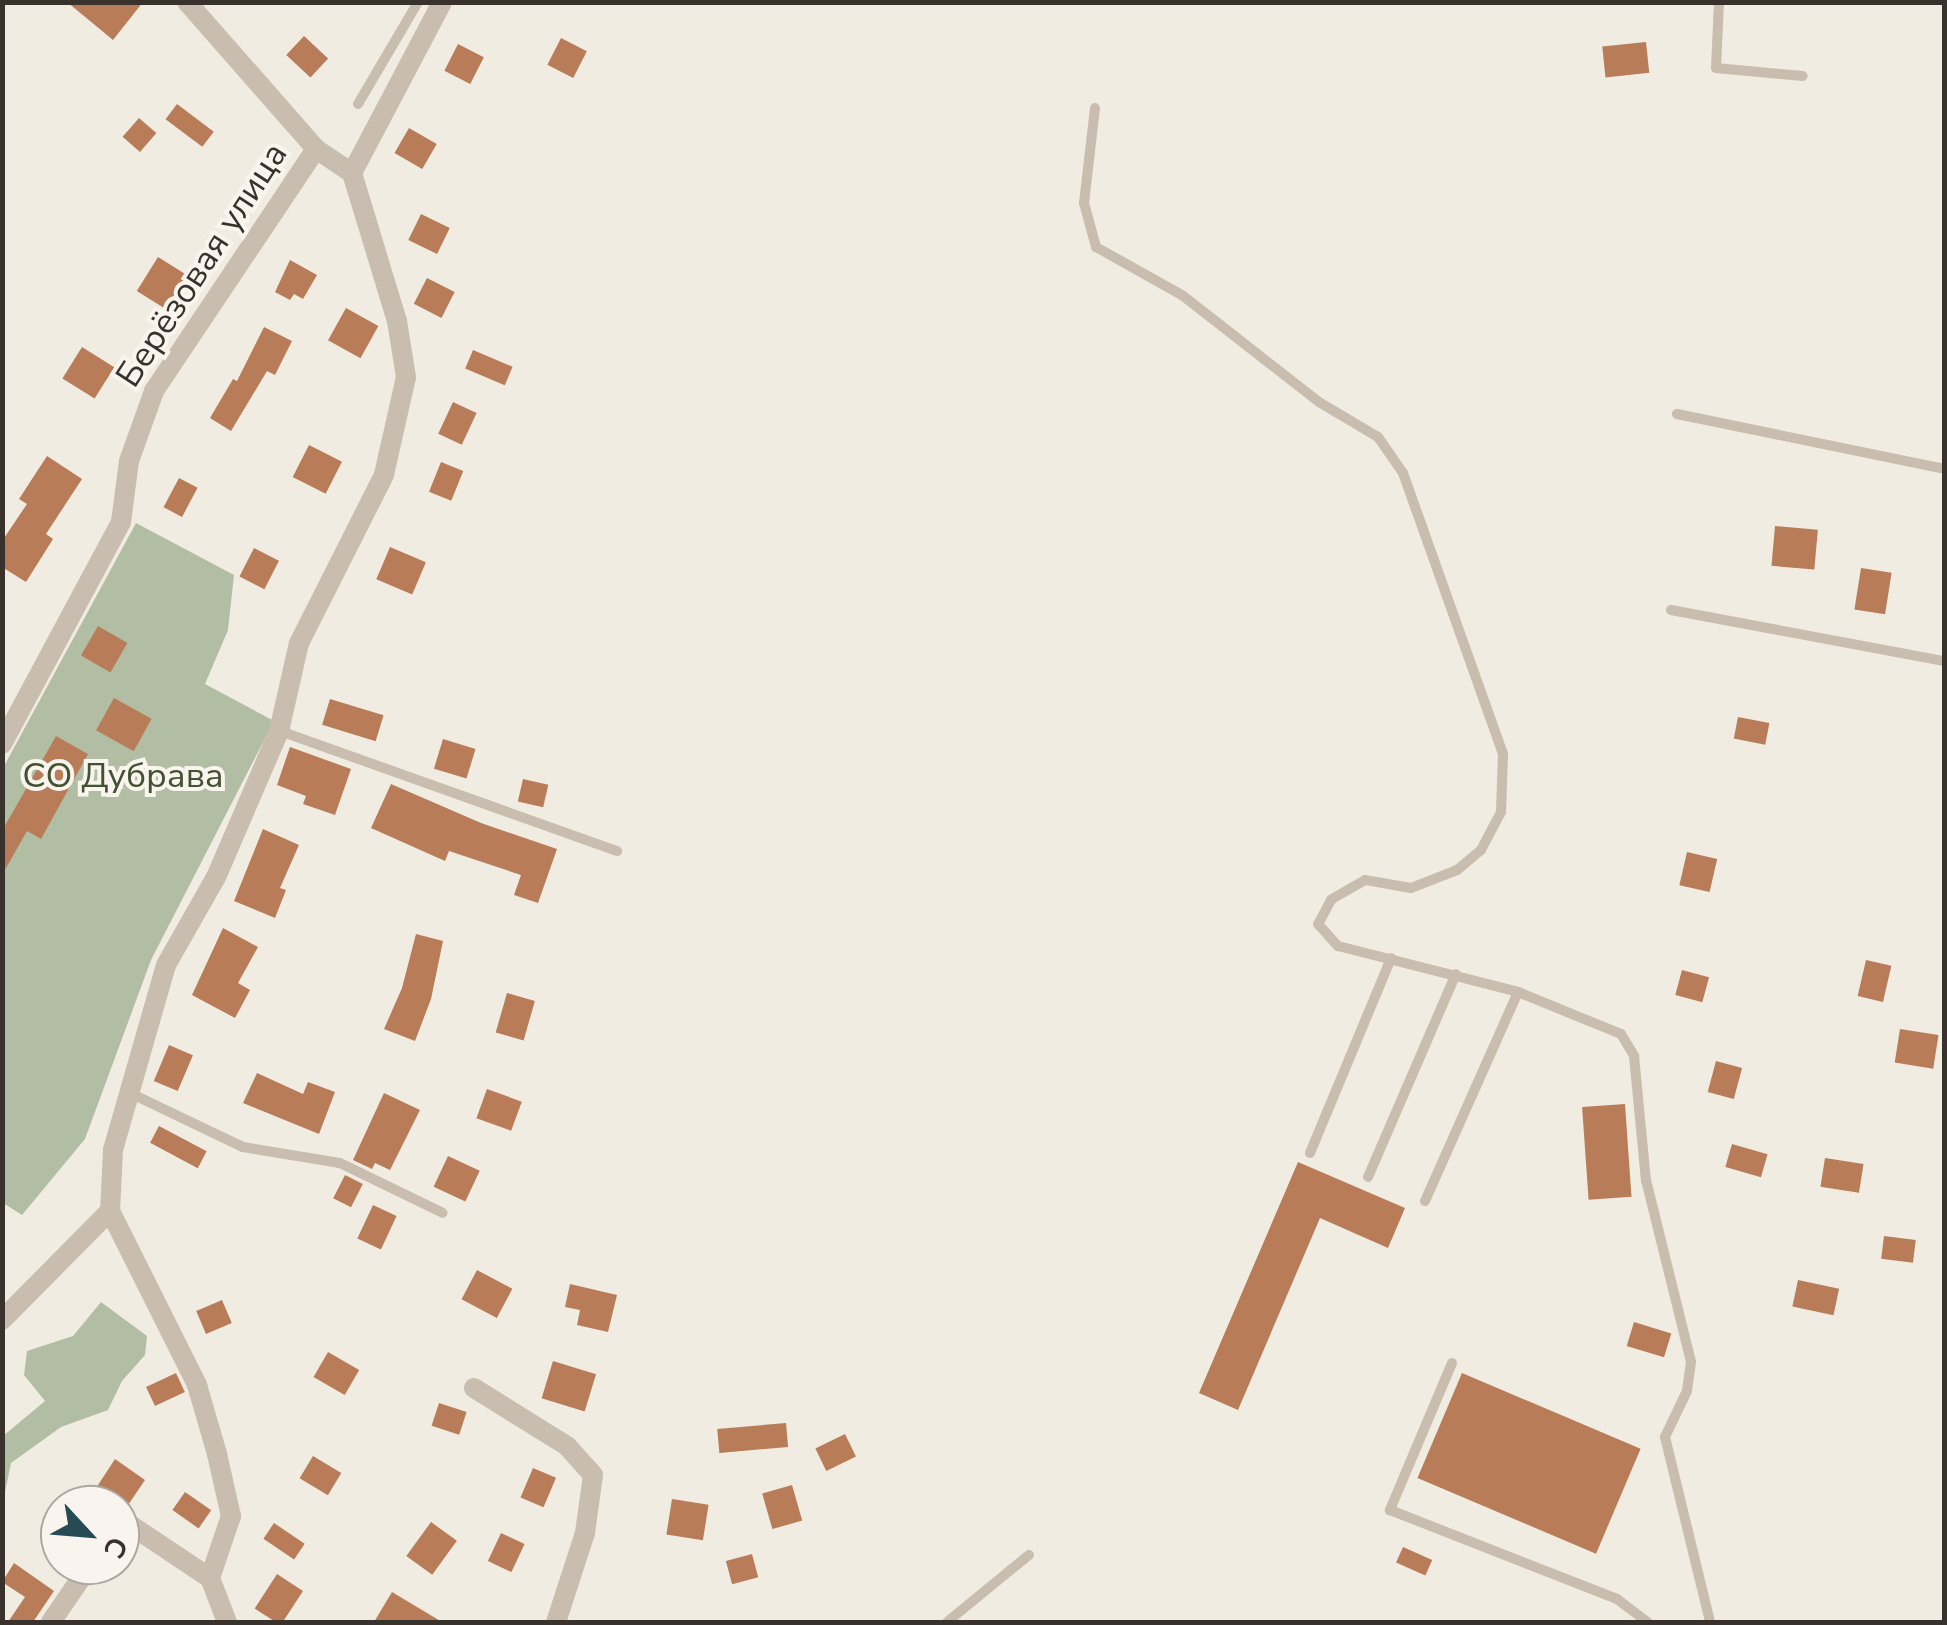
<!DOCTYPE html>
<meta charset="utf-8">
<style>
body{margin:0}
#map{position:relative;width:1947px;height:1625px;overflow:hidden;background:#f1ece1;font-family:"Nunito Sans",sans-serif}
div>[style]{position:absolute}
.green>*{inset:0;background:#b2bea3}
.building>*{inset:0;background:#b87c58;transform-origin:0 0}
.service>*{height:10px;margin:-5px;padding:0 5px;transform-origin:5px;border-radius:5px;background:#c8bdae}
.minor>*{height:20px;margin:-10px;padding:0 10px;transform-origin:10px;border-radius:10px;background:#c8bdae}
span{translate:-50% -50%;white-space:nowrap;text-align:center;line-height:1.15;-webkit-text-stroke:8px #f9f5ee;paint-order:stroke}
.street-label{font-size:35px;color:#38312c}
.park-label{font-size:35px;color:#435332}
.frame{position:absolute;inset:0;border:5px solid #38312c;pointer-events:none}
.north{position:absolute;left:40px;top:1485px;width:100px;height:100px;box-sizing:border-box;background:#f9f5ee;border:2px solid #aca7a0;border-radius:50%;rotate:116deg;font-size:28px;font-weight:700;line-height:40px;text-align:center;color:#38312c}
.north::after{content:'';display:block;margin:auto;width:35px;height:45px;background:#264b54;clip-path:polygon(50% 0,100% 100%,50% 72%,0 100%)}
</style>
<div id="map">
<div class="green">
<div style="clip-path:polygon(136px 523px,234px 575px,228px 630px,205px 684px,274px 721px,151px 960px,85px 1139px,22px 1215px,3px 1203px,3px 768px)"></div>
<div style="clip-path:polygon(101px 1302px,147px 1336px,145px 1355px,122px 1381px,108px 1410px,61px 1427px,11px 1463px,3px 1502px,3px 1436px,45px 1401px,24px 1375px,27px 1351px,73px 1336px)"></div>
</div>
<div class="building">
<div style="clip-path:polygon(67px 2px,143px 2px,113px 40px)"></div>
<div style="left:304px;top:36px;width:33px;height:26px;rotate:43deg"></div>
<div style="left:561px;top:38px;width:29px;height:30px;rotate:27deg"></div>
<div style="left:1646px;top:42px;width:31px;height:44px;rotate:84deg"></div>
<div style="left:458px;top:44px;width:29px;height:30px;rotate:27deg"></div>
<div style="left:177px;top:104px;width:46px;height:19px;rotate:37deg"></div>
<div style="left:139px;top:118px;width:23px;height:25px;rotate:41deg"></div>
<div style="left:409px;top:128px;width:32px;height:29px;rotate:30deg"></div>
<div style="left:421px;top:214px;width:32px;height:29px;rotate:26deg"></div>
<div style="left:158px;top:257px;width:34px;height:40px;rotate:32deg"></div>
<div style="clip-path:polygon(290px 260px,317px 275px,303px 299px,294px 294px,290px 300px,275px 292px)"></div>
<div style="left:427px;top:278px;width:31px;height:29px;rotate:27deg"></div>
<div style="left:346px;top:308px;width:37px;height:37px;rotate:29deg"></div>
<div style="clip-path:polygon(264px 327px,292px 341px,275px 375px,267px 371px,231px 431px,210px 418px,233px 379px,237px 381px)"></div>
<div style="left:82px;top:347px;width:38px;height:37px;rotate:32deg"></div>
<div style="left:473px;top:350px;width:43px;height:20px;rotate:23deg"></div>
<div style="left:453px;top:402px;width:26px;height:35px;rotate:25deg"></div>
<div style="left:309px;top:445px;width:37px;height:36px;rotate:27deg"></div>
<div style="clip-path:polygon(47px 456px,82px 479px,46px 534px,53px 539px,26px 582px,2px 567px,2px 541px,27px 504px,19px 499px)"></div>
<div style="left:441px;top:462px;width:24px;height:32px;rotate:22deg"></div>
<div style="left:179px;top:478px;width:21px;height:33px;rotate:28deg"></div>
<div style="left:1775px;top:526px;width:43px;height:40px;rotate:5deg"></div>
<div style="left:390px;top:547px;width:39px;height:35px;rotate:23deg"></div>
<div style="left:254px;top:548px;width:28px;height:32px;rotate:27deg"></div>
<div style="left:1861px;top:568px;width:31px;height:42px;rotate:9deg"></div>
<div style="left:98px;top:626px;width:34px;height:34px;rotate:30deg"></div>
<div style="left:114px;top:698px;width:43px;height:37px;rotate:29deg"></div>
<div style="left:330px;top:699px;width:56px;height:27px;rotate:17deg"></div>
<div style="left:1738px;top:717px;width:32px;height:22px;rotate:11deg"></div>
<div style="clip-path:polygon(56px 736px,88px 754px,41px 839px,27px 831px,2px 875px,2px 831px)"></div>
<div style="left:443px;top:739px;width:34px;height:31px;rotate:17deg"></div>
<div style="clip-path:polygon(290px 747px,351px 769px,335px 815px,303px 804px,306px 796px,277px 785px)"></div>
<div style="left:523px;top:779px;width:26px;height:23px;rotate:13deg"></div>
<div style="clip-path:polygon(391px 784px,481px 823px,557px 849px,538px 903px,514px 895px,521px 875px,449px 851px,445px 861px,371px 828px)"></div>
<div style="clip-path:polygon(263px 829px,299px 845px,280px 888px,286px 890px,275px 918px,234px 901px)"></div>
<div style="left:1687px;top:852px;width:31px;height:34px;rotate:13deg"></div>
<div style="clip-path:polygon(223px 928px,258px 947px,238px 983px,250px 990px,235px 1018px,192px 995px)"></div>
<div style="clip-path:polygon(416px 934px,443px 941px,431px 999px,415px 1041px,384px 1029px,402px 988px)"></div>
<div style="left:1866px;top:960px;width:26px;height:37px;rotate:13deg"></div>
<div style="left:1682px;top:970px;width:28px;height:26px;rotate:15deg"></div>
<div style="left:507px;top:993px;width:29px;height:41px;rotate:16deg"></div>
<div style="left:1900px;top:1029px;width:39px;height:34px;rotate:9deg"></div>
<div style="left:169px;top:1045px;width:26px;height:39px;rotate:23deg"></div>
<div style="left:1716px;top:1061px;width:27px;height:32px;rotate:15deg"></div>
<div style="clip-path:polygon(257px 1073px,303px 1094px,308px 1082px,335px 1092px,319px 1134px,243px 1103px)"></div>
<div style="left:487px;top:1089px;width:37px;height:31px;rotate:20deg"></div>
<div style="clip-path:polygon(384px 1093px,420px 1110px,390px 1170px,375px 1163px,372px 1169px,353px 1160px)"></div>
<div style="left:1625px;top:1104px;width:93px;height:43px;rotate:86deg"></div>
<div style="left:159px;top:1126px;width:54px;height:19px;rotate:28deg"></div>
<div style="left:1732px;top:1144px;width:37px;height:24px;rotate:16deg"></div>
<div style="left:448px;top:1156px;width:35px;height:34px;rotate:25deg"></div>
<div style="left:1825px;top:1158px;width:39px;height:29px;rotate:9deg"></div>
<div style="clip-path:polygon(1298px 1162px,1405px 1208px,1388px 1248px,1320px 1218px,1238px 1410px,1199px 1393px)"></div>
<div style="left:345px;top:1175px;width:20px;height:26px;rotate:27deg"></div>
<div style="left:373px;top:1205px;width:26px;height:37px;rotate:25deg"></div>
<div style="left:1884px;top:1236px;width:32px;height:23px;rotate:7deg"></div>
<div style="left:477px;top:1270px;width:40px;height:33px;rotate:28deg"></div>
<div style="left:1798px;top:1280px;width:42px;height:27px;rotate:12deg"></div>
<div style="clip-path:polygon(570px 1284px,617px 1295px,608px 1332px,577px 1325px,580px 1310px,565px 1307px)"></div>
<div style="left:222px;top:1300px;width:25px;height:28px;rotate:67deg"></div>
<div style="left:1634px;top:1322px;width:39px;height:25px;rotate:17deg"></div>
<div style="left:328px;top:1352px;width:36px;height:29px;rotate:30deg"></div>
<div style="left:553px;top:1361px;width:45px;height:39px;rotate:17deg"></div>
<div style="left:176px;top:1373px;width:21px;height:33px;rotate:65deg"></div>
<div style="left:1462px;top:1373px;width:194px;height:114px;rotate:23deg"></div>
<div style="left:439px;top:1403px;width:29px;height:24px;rotate:18deg"></div>
<div style="left:786px;top:1423px;width:24px;height:69px;rotate:85deg"></div>
<div style="left:845px;top:1434px;width:25px;height:33px;rotate:64deg"></div>
<div style="left:313px;top:1456px;width:33px;height:26px;rotate:31deg"></div>
<div style="clip-path:polygon(115px 1459px,145px 1480px,128px 1505px,85px 1505px)"></div>
<div style="left:533px;top:1468px;width:25px;height:32px;rotate:23deg"></div>
<div style="left:792px;top:1485px;width:37px;height:31px;rotate:74deg"></div>
<div style="left:185px;top:1492px;width:32px;height:22px;rotate:35deg"></div>
<div style="left:672px;top:1499px;width:37px;height:36px;rotate:9deg"></div>
<div style="left:431px;top:1522px;width:32px;height:42px;rotate:36deg"></div>
<div style="left:274px;top:1523px;width:37px;height:19px;rotate:34deg"></div>
<div style="left:501px;top:1533px;width:26px;height:31px;rotate:25deg"></div>
<div style="left:1403px;top:1547px;width:32px;height:17px;rotate:24deg"></div>
<div style="left:752px;top:1554px;width:24px;height:27px;rotate:75deg"></div>
<div style="clip-path:polygon(14px 1563px,54px 1591px,33px 1622px,8px 1622px,25px 1597px,2px 1582px)"></div>
<div style="left:277px;top:1574px;width:31px;height:41px;rotate:33deg"></div>
<div style="clip-path:polygon(392px 1592px,442px 1622px,374px 1622px)"></div>
</div>
<div class="service">
<div style="left:1719px;top:2px;width:66px;rotate:92.6deg"></div>
<div style="left:1716px;top:68px;width:87px;rotate:5.3deg"></div>
<div style="left:358px;top:104px;width:118px;rotate:-59.5deg"></div>
<div style="left:1095px;top:108px;width:96px;rotate:96.6deg"></div>
<div style="left:1084px;top:203px;width:46px;rotate:74.7deg"></div>
<div style="left:1096px;top:247px;width:98px;rotate:29.2deg"></div>
<div style="left:1182px;top:295px;width:174px;rotate:38deg"></div>
<div style="left:1319px;top:402px;width:69px;rotate:30.7deg"></div>
<div style="left:1378px;top:437px;width:44px;rotate:55.2deg"></div>
<div style="left:1403px;top:473px;width:298px;rotate:70.4deg"></div>
<div style="left:1503px;top:754px;width:58px;rotate:92deg"></div>
<div style="left:1501px;top:812px;width:43px;rotate:117.8deg"></div>
<div style="left:1481px;top:850px;width:31px;rotate:140deg"></div>
<div style="left:1457px;top:870px;width:49px;rotate:158.6deg"></div>
<div style="left:1411px;top:888px;width:47px;rotate:-170.1deg"></div>
<div style="left:1365px;top:880px;width:39px;rotate:150deg"></div>
<div style="left:1331px;top:900px;width:27px;rotate:118deg"></div>
<div style="left:1318px;top:924px;width:30px;rotate:48deg"></div>
<div style="left:1338px;top:946px;width:186px;rotate:14.3deg"></div>
<div style="left:1518px;top:992px;width:111px;rotate:22.2deg"></div>
<div style="left:1621px;top:1034px;width:26px;rotate:59deg"></div>
<div style="left:1634px;top:1056px;width:125px;rotate:84.5deg"></div>
<div style="left:1646px;top:1180px;width:187px;rotate:76.1deg"></div>
<div style="left:1691px;top:1362px;width:29px;rotate:98deg"></div>
<div style="left:1687px;top:1391px;width:51px;rotate:115.6deg"></div>
<div style="left:1665px;top:1437px;width:190px;rotate:76.3deg"></div>
<div style="left:1677px;top:414px;width:273px;rotate:11.6deg"></div>
<div style="left:1671px;top:610px;width:278px;rotate:10.6deg"></div>
<div style="left:280px;top:731px;width:358px;rotate:19.6deg"></div>
<div style="left:128px;top:1092px;width:127px;rotate:25.6deg"></div>
<div style="left:243px;top:1147px;width:98px;rotate:9.4deg"></div>
<div style="left:340px;top:1163px;width:114px;rotate:25.9deg"></div>
<div style="left:1310px;top:1153px;width:211px;rotate:-67.4deg"></div>
<div style="left:1368px;top:1177px;width:221px;rotate:-66.6deg"></div>
<div style="left:1425px;top:1201px;width:229px;rotate:-66deg"></div>
<div style="left:1452px;top:1363px;width:160px;rotate:112.9deg"></div>
<div style="left:1390px;top:1510px;width:244px;rotate:21.4deg"></div>
<div style="left:1617px;top:1599px;width:38px;rotate:37deg"></div>
<div style="left:947px;top:1622px;width:106px;rotate:-39.3deg"></div>
</div>
<div class="minor">
<div style="left:187px;top:2px;width:196px;rotate:48.7deg"></div>
<div style="left:316px;top:149px;width:43px;rotate:33.7deg"></div>
<div style="left:352px;top:173px;width:155px;rotate:73.1deg"></div>
<div style="left:397px;top:321px;width:57px;rotate:80.9deg"></div>
<div style="left:406px;top:377px;width:100px;rotate:102.7deg"></div>
<div style="left:384px;top:475px;width:188px;rotate:116.8deg"></div>
<div style="left:299px;top:643px;width:90px;rotate:102.8deg"></div>
<div style="left:279px;top:731px;width:159px;rotate:113.3deg"></div>
<div style="left:216px;top:877px;width:101px;rotate:119.6deg"></div>
<div style="left:166px;top:965px;width:192px;rotate:106deg"></div>
<div style="left:113px;top:1150px;width:61px;rotate:92.8deg"></div>
<div style="left:110px;top:1211px;width:195px;rotate:63.4deg"></div>
<div style="left:197px;top:1385px;width:72px;rotate:73.8deg"></div>
<div style="left:217px;top:1454px;width:64px;rotate:77.3deg"></div>
<div style="left:231px;top:1516px;width:65px;rotate:108.7deg"></div>
<div style="left:210px;top:1578px;width:47px;rotate:68.9deg"></div>
<div style="left:352px;top:173px;width:193px;rotate:-62.2deg"></div>
<div style="left:2px;top:744px;width:252px;rotate:-61.8deg"></div>
<div style="left:121px;top:522px;width:62px;rotate:-82.5deg"></div>
<div style="left:129px;top:461px;width:74px;rotate:-70.3deg"></div>
<div style="left:154px;top:391px;width:291px;rotate:-56.2deg"></div>
<div style="left:2px;top:1320px;width:153px;rotate:-45.3deg"></div>
<div style="left:474px;top:1388px;width:110px;rotate:31.9deg"></div>
<div style="left:567px;top:1446px;width:39px;rotate:48deg"></div>
<div style="left:593px;top:1475px;width:59px;rotate:97.9deg"></div>
<div style="left:585px;top:1533px;width:94px;rotate:108deg"></div>
<div style="left:120px;top:1530px;width:11px;rotate:-34deg"></div>
<div style="left:129px;top:1524px;width:97px;rotate:33.7deg"></div>
<div style="left:51px;top:1622px;width:69px;rotate:-55.6deg"></div>
</div>
<div class="street-label">
<span style="left:202px;top:265px;rotate:-57deg">Берёзовая улица</span>
</div>
<div class="park-label">
<span style="left:123px;top:776px">СО Дубрава</span>
</div>
<div class="frame"></div>
<div class="north">С</div>
</div>
